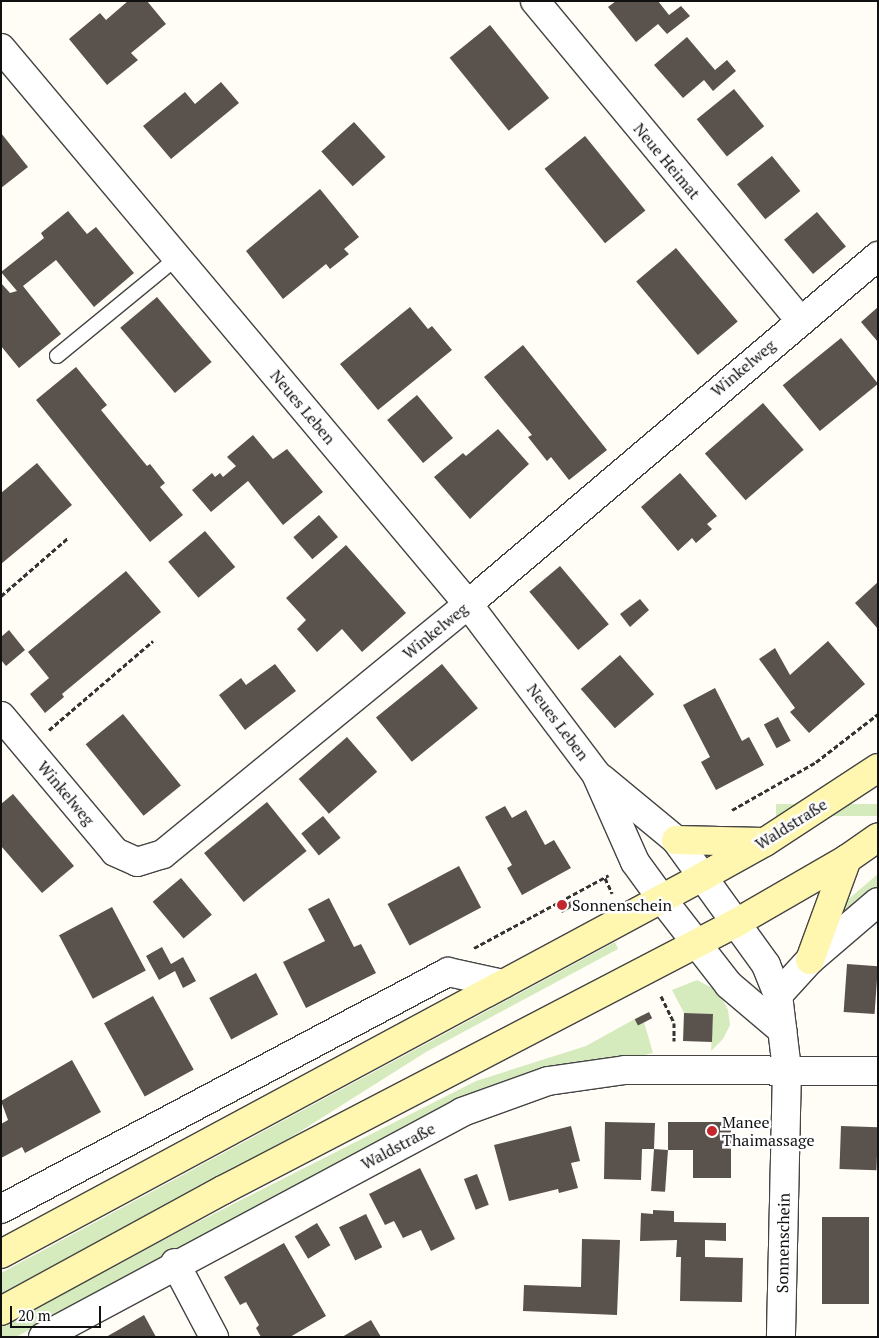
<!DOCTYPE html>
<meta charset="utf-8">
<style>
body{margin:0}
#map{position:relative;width:879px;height:1338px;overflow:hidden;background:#fffdf5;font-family:"PT Serif",serif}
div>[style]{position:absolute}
.green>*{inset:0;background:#d5ebbd;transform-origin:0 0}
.building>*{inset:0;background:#5a524d;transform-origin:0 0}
.path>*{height:3px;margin-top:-1.5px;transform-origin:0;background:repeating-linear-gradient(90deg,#333 0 5px,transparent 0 7.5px)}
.roads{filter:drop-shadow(1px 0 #444) drop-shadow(-1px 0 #444) drop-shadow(0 1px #444) drop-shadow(0 -1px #444)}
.service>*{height:14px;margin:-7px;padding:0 7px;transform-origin:7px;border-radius:7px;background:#fff}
.minor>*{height:28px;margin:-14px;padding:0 14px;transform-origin:14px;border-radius:14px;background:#fff}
.secondary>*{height:28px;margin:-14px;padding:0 14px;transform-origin:14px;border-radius:14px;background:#fff6b0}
.dots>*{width:14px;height:14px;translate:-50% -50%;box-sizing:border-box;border:2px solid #fff;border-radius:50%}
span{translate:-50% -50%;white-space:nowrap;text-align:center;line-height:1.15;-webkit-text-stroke:5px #fff;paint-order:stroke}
.street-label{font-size:16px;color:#111}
.poi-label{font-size:16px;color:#111}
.left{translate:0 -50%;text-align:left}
.frame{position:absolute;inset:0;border:2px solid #111;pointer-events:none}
.scale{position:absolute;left:10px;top:1306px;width:91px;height:22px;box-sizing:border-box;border:2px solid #111;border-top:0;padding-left:6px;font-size:15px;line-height:18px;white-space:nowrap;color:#111;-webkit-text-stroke:4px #fff;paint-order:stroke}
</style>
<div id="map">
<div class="green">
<div style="left:878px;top:804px;width:12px;height:102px;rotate:90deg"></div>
<div style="clip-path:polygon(878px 874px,878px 887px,843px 917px,837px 918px,838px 908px)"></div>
<div style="clip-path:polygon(615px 942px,618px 949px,426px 1052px,293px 1136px,1px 1294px,1px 1273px)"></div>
<div style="clip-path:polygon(697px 980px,718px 991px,728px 1010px,730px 1025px,723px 1039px,711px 1051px,713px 1014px,684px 1013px,672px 990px)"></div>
<div style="clip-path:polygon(642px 1015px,653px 1053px,477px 1092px,16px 1337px,1px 1337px,1px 1327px,188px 1227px,476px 1081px,586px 1046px)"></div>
</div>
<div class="building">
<div style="clip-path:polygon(128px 1px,147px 1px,166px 24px,131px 53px,138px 60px,107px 85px,69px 39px,100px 13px,106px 20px)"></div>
<div style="clip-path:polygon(616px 1px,658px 1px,669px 15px,681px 6px,690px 16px,667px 34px,658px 24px,636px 42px,608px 7px)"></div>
<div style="left:490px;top:25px;width:94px;height:52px;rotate:51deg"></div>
<div style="clip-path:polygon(687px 37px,715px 70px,727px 60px,736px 71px,713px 91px,704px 80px,683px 98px,654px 65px)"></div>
<div style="clip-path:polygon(221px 82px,239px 103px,171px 159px,143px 126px,185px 92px,195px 104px)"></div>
<div style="left:734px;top:89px;width:48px;height:48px;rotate:51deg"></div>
<div style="left:354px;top:122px;width:47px;height:44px;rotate:48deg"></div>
<div style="clip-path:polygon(1px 133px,28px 167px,1px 188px)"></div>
<div style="left:585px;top:136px;width:96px;height:52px;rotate:51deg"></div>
<div style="left:772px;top:156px;width:45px;height:45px;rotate:51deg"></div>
<div style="clip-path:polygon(320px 189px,359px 237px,344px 249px,349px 254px,330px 269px,326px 264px,283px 299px,246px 251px)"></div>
<div style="clip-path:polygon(68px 211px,87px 234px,96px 227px,134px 273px,94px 307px,56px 260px,23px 286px,61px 334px,19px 368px,1px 346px,1px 283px,10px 293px,17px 291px,1px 272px,44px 238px,41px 233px)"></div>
<div style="left:817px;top:212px;width:45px;height:43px;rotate:50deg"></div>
<div style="left:676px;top:248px;width:96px;height:52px;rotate:50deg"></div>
<div style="left:157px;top:297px;width:85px;height:48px;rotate:50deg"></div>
<div style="clip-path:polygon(410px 307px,428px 329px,432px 326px,452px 350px,378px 410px,340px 364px)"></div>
<div style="clip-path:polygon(878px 307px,878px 342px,861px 322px)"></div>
<div style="left:841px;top:338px;width:59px;height:75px;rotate:51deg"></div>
<div style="clip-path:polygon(523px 345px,607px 450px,569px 480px,551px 457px,547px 461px,528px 437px,532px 435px,484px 377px)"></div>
<div style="clip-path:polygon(76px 367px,107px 405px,101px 410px,147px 466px,150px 464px,165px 483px,160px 487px,183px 515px,150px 542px,36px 400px)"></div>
<div style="left:417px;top:395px;width:56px;height:39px;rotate:50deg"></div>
<div style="left:763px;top:403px;width:62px;height:77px;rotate:49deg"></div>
<div style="clip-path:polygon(498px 429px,529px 464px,470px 519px,434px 477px,463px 453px,466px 456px)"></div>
<div style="clip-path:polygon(253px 435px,273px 459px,287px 449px,323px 492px,283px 525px,248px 481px,211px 512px,192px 490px,212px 473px,215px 477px,220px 473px,223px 477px,236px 466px,227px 457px)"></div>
<div style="clip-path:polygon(37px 463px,72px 505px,1px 564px,1px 493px)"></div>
<div style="clip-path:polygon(680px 473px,717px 516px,707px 524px,712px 529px,696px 543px,692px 538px,678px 551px,641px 507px)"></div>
<div style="left:319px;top:515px;width:29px;height:34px;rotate:49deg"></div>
<div style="left:205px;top:531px;width:47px;height:48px;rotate:50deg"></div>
<div style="clip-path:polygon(346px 545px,406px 613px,362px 652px,342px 629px,317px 652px,297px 629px,306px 620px,286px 598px)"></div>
<div style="left:560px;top:566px;width:76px;height:40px;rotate:50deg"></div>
<div style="clip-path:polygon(126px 571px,161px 612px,62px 694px,64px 697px,45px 713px,30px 694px,49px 678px,28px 652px)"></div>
<div style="clip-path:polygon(878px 582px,878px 629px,855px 603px)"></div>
<div style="clip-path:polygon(640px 599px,649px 610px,630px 627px,620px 614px)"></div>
<div style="clip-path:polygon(9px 630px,25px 650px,6px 666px,1px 660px,1px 637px)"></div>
<div style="clip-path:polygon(828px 641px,865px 684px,809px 733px,790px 712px,795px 708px,759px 659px,775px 648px,790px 675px)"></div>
<div style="left:620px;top:655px;width:52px;height:52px;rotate:49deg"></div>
<div style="clip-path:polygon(275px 664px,296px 691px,245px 730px,219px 695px,241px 678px,246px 685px)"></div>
<div style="left:442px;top:664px;width:57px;height:85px;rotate:51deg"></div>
<div style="clip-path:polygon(715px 688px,742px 741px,749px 737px,764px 765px,716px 790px,701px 762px,710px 757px,683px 705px)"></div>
<div style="left:123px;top:714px;width:92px;height:48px;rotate:51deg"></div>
<div style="left:778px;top:717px;width:27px;height:16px;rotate:62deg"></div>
<div style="left:347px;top:737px;width:46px;height:64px;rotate:49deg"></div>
<div style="clip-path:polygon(13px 794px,74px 866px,42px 893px,1px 846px,1px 804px)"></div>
<div style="left:267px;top:802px;width:63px;height:81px;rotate:51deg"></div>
<div style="clip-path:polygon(505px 806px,512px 818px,526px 810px,545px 845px,554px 840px,571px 868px,522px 895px,507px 868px,512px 865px,485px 817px)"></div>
<div style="left:323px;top:816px;width:28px;height:28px;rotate:51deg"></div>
<div style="left:459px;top:866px;width:47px;height:81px;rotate:62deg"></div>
<div style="left:181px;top:878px;width:48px;height:37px;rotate:50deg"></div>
<div style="clip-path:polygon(329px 898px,354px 947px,361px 944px,376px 973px,306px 1008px,283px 962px,325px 941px,308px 909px)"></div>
<div style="clip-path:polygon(573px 900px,576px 905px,562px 913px,559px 907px)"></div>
<div style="left:112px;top:907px;width:72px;height:60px;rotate:62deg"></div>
<div style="clip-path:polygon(162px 947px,171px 964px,183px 957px,196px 981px,183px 988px,175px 971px,159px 980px,146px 956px)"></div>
<div style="left:847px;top:964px;width:31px;height:48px;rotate:4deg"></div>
<div style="left:256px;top:973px;width:47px;height:53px;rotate:62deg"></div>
<div style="left:153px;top:996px;width:84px;height:56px;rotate:61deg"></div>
<div style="left:649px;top:1012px;width:7px;height:16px;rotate:63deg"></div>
<div style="left:684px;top:1013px;width:29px;height:28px;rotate:2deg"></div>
<div style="clip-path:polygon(72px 1060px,101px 1112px,25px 1153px,22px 1147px,1px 1158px,1px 1124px,8px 1120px,1px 1101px)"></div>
<div style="clip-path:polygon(605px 1122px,655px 1123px,654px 1149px,642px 1149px,641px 1180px,604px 1179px)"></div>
<div style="clip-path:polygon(668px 1122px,731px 1122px,731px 1178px,693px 1178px,693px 1150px,668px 1150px)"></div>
<div style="clip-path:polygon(571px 1126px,580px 1161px,571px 1163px,578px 1188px,559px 1193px,558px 1189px,509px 1201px,494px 1145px)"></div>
<div style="left:841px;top:1126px;width:37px;height:43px;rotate:2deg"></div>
<div style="left:654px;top:1149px;width:14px;height:42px;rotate:4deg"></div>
<div style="clip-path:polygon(420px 1168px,455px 1239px,431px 1251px,421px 1230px,403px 1238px,394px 1221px,385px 1225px,369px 1194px)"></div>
<div style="left:477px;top:1174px;width:33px;height:14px;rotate:69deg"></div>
<div style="clip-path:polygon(653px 1210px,674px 1211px,674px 1222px,726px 1223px,726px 1241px,705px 1240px,705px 1257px,743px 1258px,742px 1302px,680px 1301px,681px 1257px,676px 1257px,677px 1240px,640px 1241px,641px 1213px,653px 1214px)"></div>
<div style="left:366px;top:1214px;width:37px;height:30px;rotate:64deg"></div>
<div style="left:822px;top:1217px;width:47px;height:87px"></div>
<div style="left:317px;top:1223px;width:26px;height:26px;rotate:59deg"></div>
<div style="clip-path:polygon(582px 1239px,620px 1240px,617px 1315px,523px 1311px,524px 1285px,581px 1287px)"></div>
<div style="clip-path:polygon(284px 1243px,326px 1316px,290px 1337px,261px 1337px,256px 1328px,259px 1325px,246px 1302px,240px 1305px,224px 1277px)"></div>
<div style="clip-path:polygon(144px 1315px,156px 1337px,106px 1337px,120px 1329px)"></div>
<div style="clip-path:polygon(371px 1320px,381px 1337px,342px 1337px)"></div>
</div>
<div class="path">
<div style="left:1px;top:596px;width:89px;rotate:-40.9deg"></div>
<div style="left:49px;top:730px;width:137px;rotate:-40.6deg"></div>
<div style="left:732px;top:810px;width:97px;rotate:-29.7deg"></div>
<div style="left:816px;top:762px;width:78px;rotate:-37.7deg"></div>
<div style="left:605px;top:878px;width:17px;rotate:65deg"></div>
<div style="left:474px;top:948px;width:153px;rotate:-28.4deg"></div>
<div style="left:661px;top:996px;width:30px;rotate:64deg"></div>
<div style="left:674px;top:1023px;width:18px;rotate:90deg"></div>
</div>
<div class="roads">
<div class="service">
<div style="left:57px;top:356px;width:156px;rotate:-39.3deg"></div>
</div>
<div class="minor">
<div style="left:535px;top:1px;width:415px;rotate:50.3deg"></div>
<div style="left:1px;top:48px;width:726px;rotate:49.97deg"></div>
<div style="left:468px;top:604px;width:213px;rotate:53deg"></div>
<div style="left:596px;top:774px;width:96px;rotate:66.1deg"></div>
<div style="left:635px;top:862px;width:46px;rotate:53.9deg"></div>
<div style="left:662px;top:899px;width:109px;rotate:52.1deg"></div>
<div style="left:729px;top:985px;width:70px;rotate:40.3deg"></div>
<div style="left:1px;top:716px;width:177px;rotate:50deg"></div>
<div style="left:115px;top:852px;width:24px;rotate:24deg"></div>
<div style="left:137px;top:862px;width:27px;rotate:-17deg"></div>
<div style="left:163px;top:854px;width:394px;rotate:-39.3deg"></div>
<div style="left:468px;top:604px;width:538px;rotate:-40.32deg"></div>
<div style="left:601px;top:778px;width:97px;rotate:39.6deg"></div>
<div style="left:676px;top:840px;width:154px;rotate:54.2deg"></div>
<div style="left:766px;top:965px;width:32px;rotate:68deg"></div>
<div style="left:778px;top:995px;width:75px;rotate:83.1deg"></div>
<div style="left:787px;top:1069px;width:268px;rotate:91.3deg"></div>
<div style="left:778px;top:995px;width:47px;rotate:-47.6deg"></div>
<div style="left:810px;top:960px;width:89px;rotate:-40.5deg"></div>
<div style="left:1px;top:1209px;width:506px;rotate:-27.93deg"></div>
<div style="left:448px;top:972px;width:56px;rotate:12.3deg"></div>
<div style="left:175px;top:1263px;width:84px;rotate:62.2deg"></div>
<div style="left:43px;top:1337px;width:476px;rotate:-28.2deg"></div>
<div style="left:462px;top:1112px;width:91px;rotate:-19.8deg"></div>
<div style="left:548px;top:1081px;width:78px;rotate:-8.1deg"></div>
<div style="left:625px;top:1070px;width:253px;rotate:0.2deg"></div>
</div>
<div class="secondary">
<div style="left:676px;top:840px;width:88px;rotate:1.3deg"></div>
<div style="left:810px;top:960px;width:108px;rotate:-69.9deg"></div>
<div style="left:1px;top:1254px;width:796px;rotate:-28.27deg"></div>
<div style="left:702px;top:877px;width:72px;rotate:-29.1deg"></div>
<div style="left:765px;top:842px;width:135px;rotate:-33.2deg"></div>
<div style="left:1px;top:1311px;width:253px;rotate:-28.6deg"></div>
<div style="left:223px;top:1190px;width:578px;rotate:-27.5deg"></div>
<div style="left:736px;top:923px;width:128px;rotate:-30deg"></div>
<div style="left:847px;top:859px;width:38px;rotate:-35deg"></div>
</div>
</div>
<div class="dots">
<div style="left:562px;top:905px;background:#c4262e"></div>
<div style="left:712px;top:1131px;background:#c4262e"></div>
</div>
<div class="street-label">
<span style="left:667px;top:161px;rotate:50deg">Neue Heimat</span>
<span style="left:743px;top:368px;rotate:-40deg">Winkelweg</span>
<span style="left:303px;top:407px;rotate:50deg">Neues Leben</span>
<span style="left:435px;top:631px;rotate:-39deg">Winkelweg</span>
<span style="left:558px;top:722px;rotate:53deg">Neues Leben</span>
<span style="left:66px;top:793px;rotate:50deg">Winkelweg</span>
<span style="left:791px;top:824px;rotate:-32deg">Waldstraße</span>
<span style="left:398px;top:1146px;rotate:-28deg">Waldstraße</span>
<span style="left:783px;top:1243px;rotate:-89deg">Sonnenschein</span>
</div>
<div class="poi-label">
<span class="left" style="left:572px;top:905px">Sonnenschein</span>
<span class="left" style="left:722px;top:1131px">Manee<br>Thaimassage</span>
</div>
<div class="frame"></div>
<div class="scale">20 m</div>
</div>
